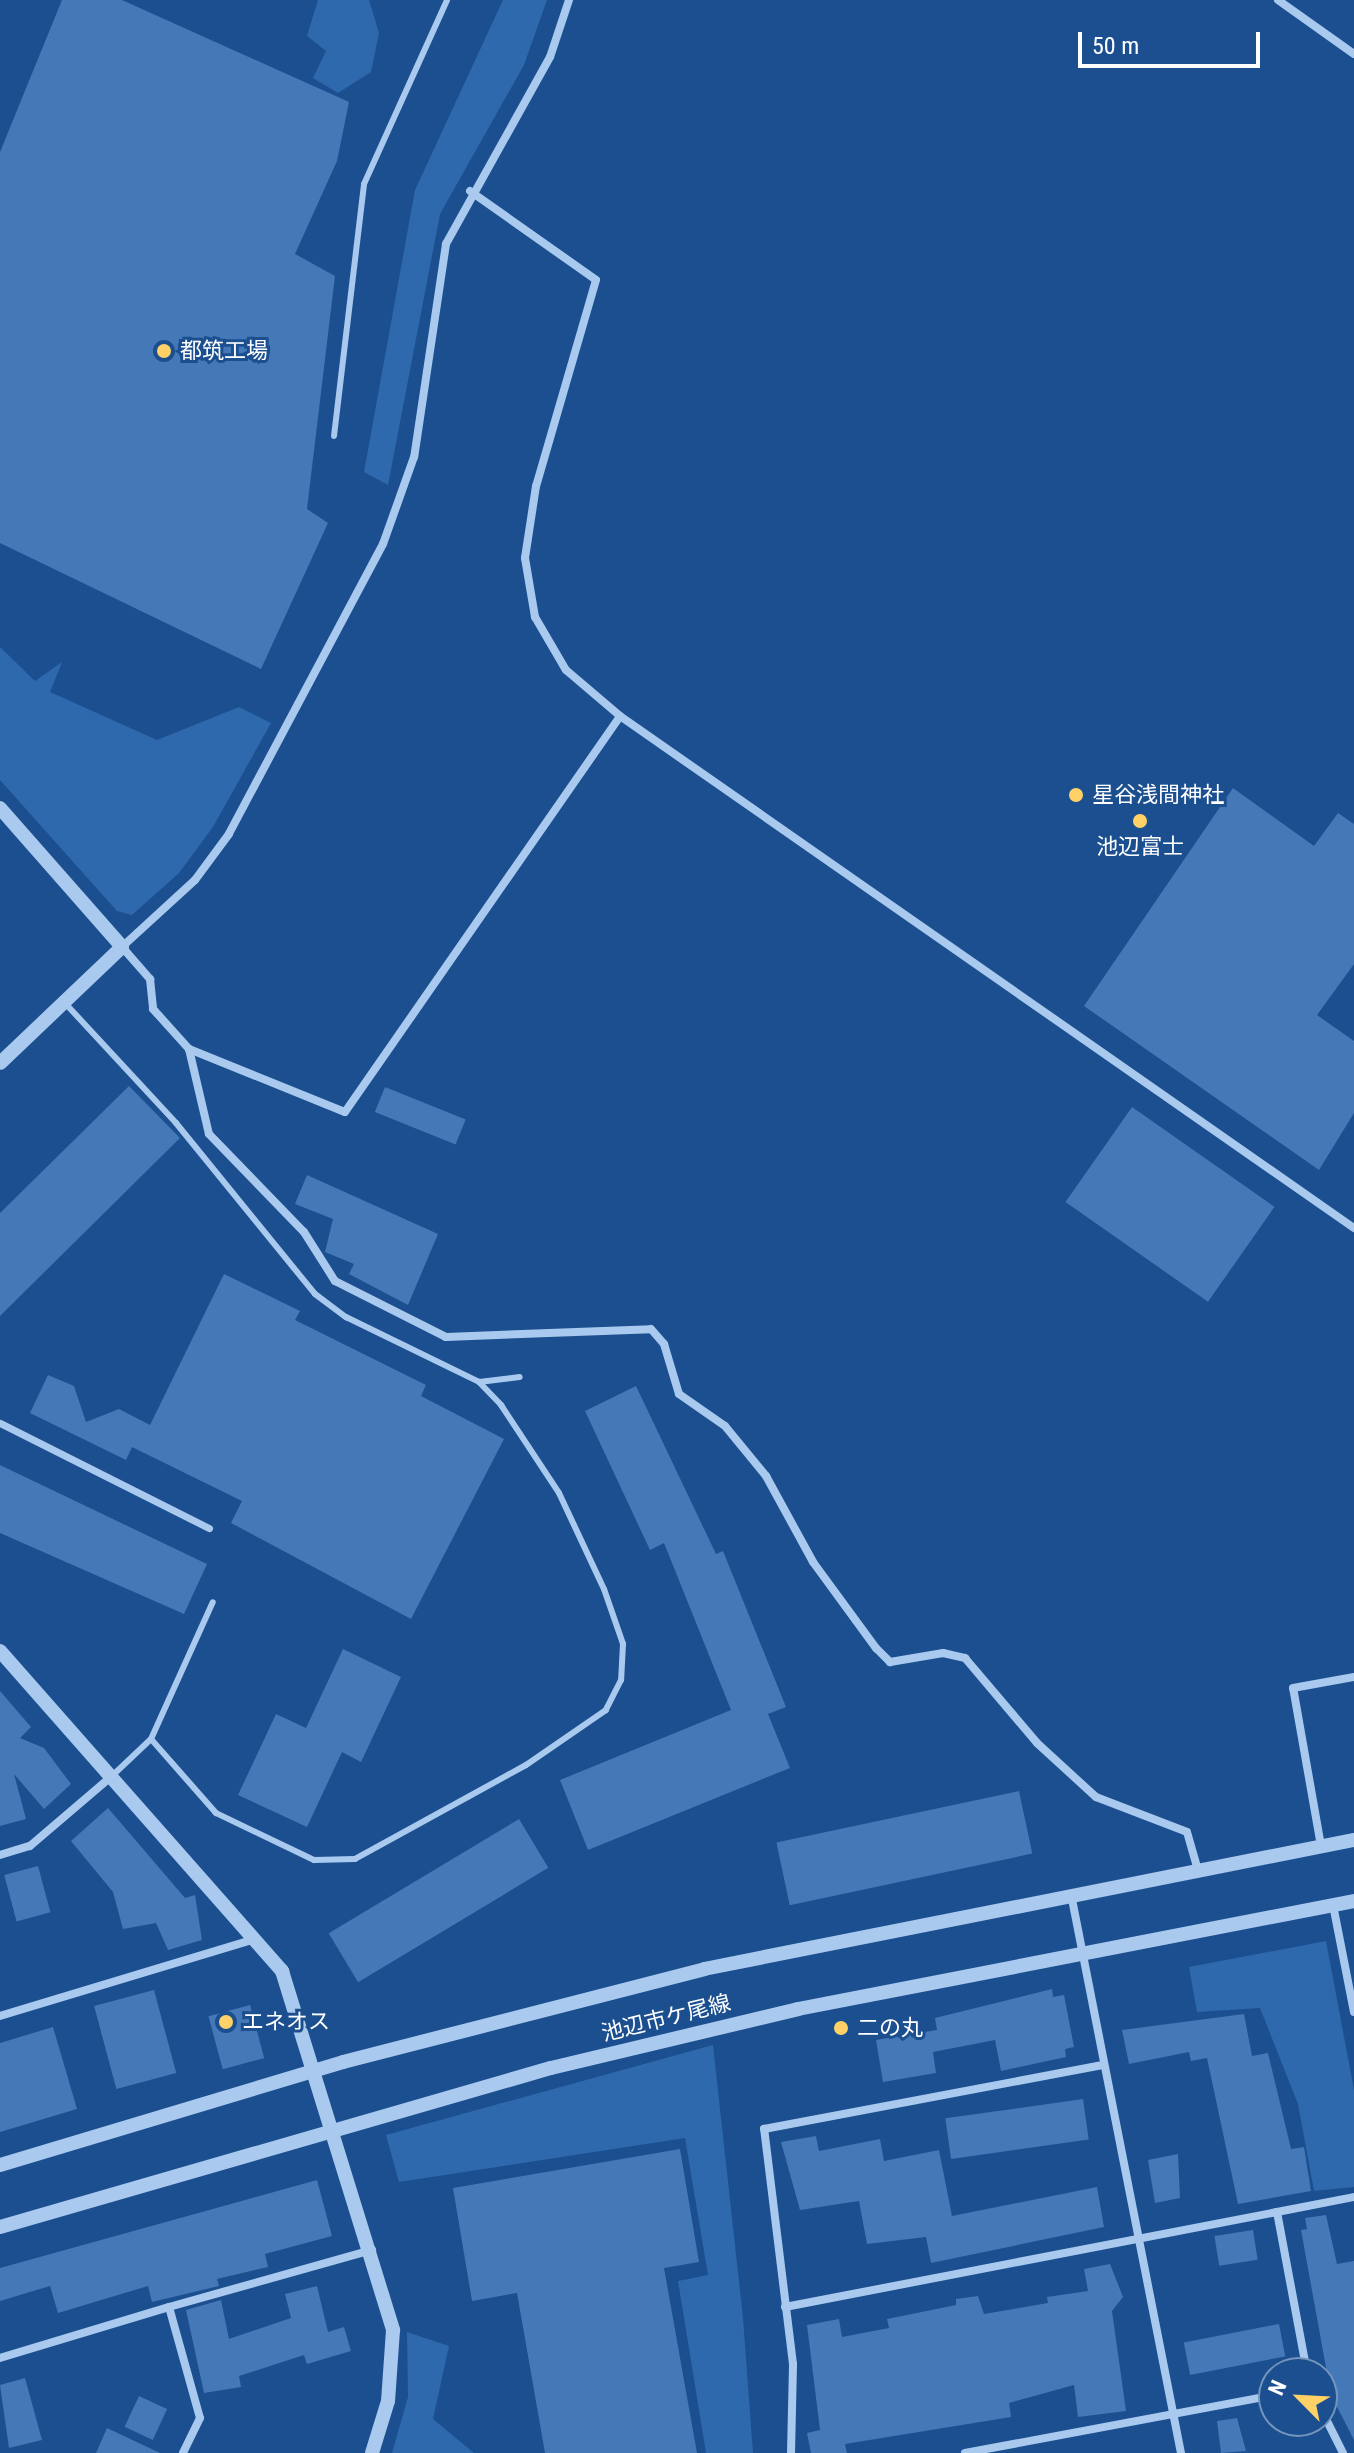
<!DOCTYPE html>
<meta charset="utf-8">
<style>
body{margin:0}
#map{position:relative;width:1354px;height:2453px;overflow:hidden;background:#1b4f8f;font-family:"Roboto Condensed","Noto Sans JP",sans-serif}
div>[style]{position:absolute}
.green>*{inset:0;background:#2e69ad}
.building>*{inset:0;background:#4478b7;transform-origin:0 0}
.service>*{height:6px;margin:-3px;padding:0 3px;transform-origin:3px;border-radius:3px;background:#a9c9ee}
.pedestrian>*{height:7px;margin:-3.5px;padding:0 3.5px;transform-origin:3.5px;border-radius:3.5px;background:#a9c9ee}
.minor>*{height:8px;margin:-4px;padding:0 4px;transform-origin:4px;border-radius:4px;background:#a9c9ee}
.tertiary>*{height:14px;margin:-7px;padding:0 7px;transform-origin:7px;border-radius:7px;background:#a9c9ee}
.dots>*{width:22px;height:22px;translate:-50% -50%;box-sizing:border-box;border:4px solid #1b4f8f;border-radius:50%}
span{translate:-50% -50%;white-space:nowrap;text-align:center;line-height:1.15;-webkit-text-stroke:6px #1b4f8f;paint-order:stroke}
.poi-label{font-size:22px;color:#fff}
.left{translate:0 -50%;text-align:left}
.street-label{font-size:22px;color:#fff}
.north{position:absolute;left:1258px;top:2357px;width:80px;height:80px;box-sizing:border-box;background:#1b4f8f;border:2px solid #7695bc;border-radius:50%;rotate:294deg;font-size:22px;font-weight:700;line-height:32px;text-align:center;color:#fff}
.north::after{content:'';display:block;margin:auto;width:28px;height:36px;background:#ffd166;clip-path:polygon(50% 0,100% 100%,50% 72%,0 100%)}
.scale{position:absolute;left:1078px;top:32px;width:182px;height:36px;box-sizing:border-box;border:4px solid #fff;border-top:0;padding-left:10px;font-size:24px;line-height:28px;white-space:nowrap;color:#fff;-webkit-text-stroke:6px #1b4f8f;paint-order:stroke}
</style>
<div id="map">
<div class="green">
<div style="clip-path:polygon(318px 0,369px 0,379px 33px,371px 72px,338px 93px,313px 78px,326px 51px,307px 36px)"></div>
<div style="clip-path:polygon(503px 0,547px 0,524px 65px,440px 214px,388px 485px,364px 472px,415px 190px)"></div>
<div style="clip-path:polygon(0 647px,35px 681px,62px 662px,50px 692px,157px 740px,239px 707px,271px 723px,213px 827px,179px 873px,132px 915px,117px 911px,0 780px)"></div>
<div style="clip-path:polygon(1326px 1941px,1354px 2090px,1354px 2187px,1314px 2191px,1298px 2104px,1260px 2008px,1197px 2012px,1189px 1967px)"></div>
<div style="clip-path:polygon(713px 2045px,743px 2318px,753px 2453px,706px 2453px,678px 2281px,708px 2275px,685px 2138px,399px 2182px,386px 2135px)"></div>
<div style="clip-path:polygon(407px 2332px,449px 2346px,433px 2419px,474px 2453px,392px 2453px,408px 2397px)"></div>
</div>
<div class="building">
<div style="clip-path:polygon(62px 0,122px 0,349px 102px,337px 161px,295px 254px,335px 276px,307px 509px,328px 523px,261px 669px,0 543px,0 152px)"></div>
<div style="clip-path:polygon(1233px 788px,1314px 846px,1338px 813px,1354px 824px,1354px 964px,1317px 1015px,1354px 1041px,1354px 1113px,1319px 1170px,1084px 1006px)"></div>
<div style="clip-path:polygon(129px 1086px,180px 1138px,0 1316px,0 1213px)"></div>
<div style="left:385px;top:1087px;width:87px;height:27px;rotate:22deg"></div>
<div style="left:1132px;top:1107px;width:174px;height:116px;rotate:35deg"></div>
<div style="clip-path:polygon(307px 1175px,438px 1234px,408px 1305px,349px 1274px,354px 1264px,325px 1252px,333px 1219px,295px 1204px)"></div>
<div style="clip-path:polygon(224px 1274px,300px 1311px,295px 1320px,426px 1385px,421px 1396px,504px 1439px,411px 1619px,231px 1523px,242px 1501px,132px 1447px,126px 1460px,30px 1413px,48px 1375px,74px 1386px,86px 1422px,119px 1409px,150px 1425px)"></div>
<div style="clip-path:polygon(636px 1386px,716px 1554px,723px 1551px,786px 1707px,768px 1714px,790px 1768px,588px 1850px,560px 1780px,731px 1710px,664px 1543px,650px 1550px,585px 1411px)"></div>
<div style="clip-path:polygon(0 1465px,207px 1564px,184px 1614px,0 1533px)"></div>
<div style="clip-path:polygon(343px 1649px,401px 1677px,361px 1762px,342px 1752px,307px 1827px,238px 1795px,276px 1714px,306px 1728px)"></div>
<div style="clip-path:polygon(0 1691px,31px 1727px,20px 1738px,44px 1748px,71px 1784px,44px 1809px,14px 1774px,26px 1819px,0 1826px)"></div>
<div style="left:1019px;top:1791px;width:64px;height:248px;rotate:78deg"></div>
<div style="clip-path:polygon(108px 1808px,185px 1898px,195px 1895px,202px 1940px,168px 1950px,156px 1923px,123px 1929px,113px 1892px,71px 1841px)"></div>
<div style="left:519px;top:1819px;width:57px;height:222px;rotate:59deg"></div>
<div style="left:38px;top:1866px;width:48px;height:35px;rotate:75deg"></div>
<div style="clip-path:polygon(1052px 1989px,1053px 1997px,1064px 1995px,1074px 2047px,1065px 2049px,1066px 2057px,1001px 2071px,995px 2040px,933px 2052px,936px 2073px,883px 2082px,876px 2040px,937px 2030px,935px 2018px)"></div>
<div style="left:154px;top:1990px;width:86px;height:62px;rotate:75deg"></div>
<div style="left:250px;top:2005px;width:55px;height:43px;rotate:75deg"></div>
<div style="clip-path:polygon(1244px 2014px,1252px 2056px,1268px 2053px,1291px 2149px,1304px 2147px,1311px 2191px,1238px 2204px,1207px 2058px,1191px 2061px,1189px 2052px,1129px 2064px,1122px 2030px)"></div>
<div style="clip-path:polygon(53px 2027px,77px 2109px,0 2132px,0 2043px)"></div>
<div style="left:1083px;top:2099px;width:41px;height:139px;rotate:82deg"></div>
<div style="clip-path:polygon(816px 2136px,819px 2151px,880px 2139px,884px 2161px,939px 2150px,952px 2216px,1097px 2187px,1104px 2227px,931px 2263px,926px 2237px,867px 2244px,859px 2201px,800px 2210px,781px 2142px)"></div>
<div style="clip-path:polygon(680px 2149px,699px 2262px,664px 2268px,697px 2453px,545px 2453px,517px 2293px,472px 2301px,453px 2188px)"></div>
<div style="clip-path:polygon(1178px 2154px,1180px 2198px,1155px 2203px,1148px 2160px)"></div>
<div style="clip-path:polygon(317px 2180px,332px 2236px,265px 2254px,268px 2267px,217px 2279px,219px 2286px,152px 2302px,148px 2286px,58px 2313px,50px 2286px,0 2301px,0 2268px)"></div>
<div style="clip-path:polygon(1326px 2215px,1337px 2264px,1354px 2261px,1354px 2440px,1331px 2395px,1301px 2230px,1307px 2229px,1305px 2218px)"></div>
<div style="left:1253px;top:2230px;width:30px;height:39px;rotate:81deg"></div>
<div style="clip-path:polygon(1110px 2264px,1123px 2297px,1112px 2311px,1126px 2411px,1078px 2417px,1074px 2385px,1009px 2403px,1011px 2417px,845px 2444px,847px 2453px,811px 2453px,807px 2433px,820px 2430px,807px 2325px,839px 2319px,842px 2337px,889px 2328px,887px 2319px,956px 2305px,956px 2299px,978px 2296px,984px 2314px,1048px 2303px,1047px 2297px,1088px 2291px,1084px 2269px)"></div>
<div style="clip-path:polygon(317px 2286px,328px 2332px,344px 2327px,351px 2351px,307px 2364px,304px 2355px,239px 2376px,241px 2387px,204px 2393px,186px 2310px,221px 2300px,229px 2339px,291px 2318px,285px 2294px)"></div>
<div style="left:1279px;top:2324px;width:33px;height:97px;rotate:79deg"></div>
<div style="clip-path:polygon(25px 2378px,42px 2440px,9px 2448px,0 2385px)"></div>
<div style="left:139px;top:2396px;width:31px;height:34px;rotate:25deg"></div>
<div style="clip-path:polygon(1237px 2418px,1246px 2451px,1221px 2453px,1217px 2421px)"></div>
<div style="clip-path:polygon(107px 2428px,160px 2453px,96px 2453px)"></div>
</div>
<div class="service">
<div style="left:334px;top:436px;width:254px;rotate:-83.2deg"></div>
<div style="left:364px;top:184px;width:202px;rotate:-65.7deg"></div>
<div style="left:64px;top:1002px;width:165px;rotate:47.2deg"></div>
<div style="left:176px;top:1123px;width:220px;rotate:50.9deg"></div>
<div style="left:315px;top:1294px;width:39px;rotate:37deg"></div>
<div style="left:346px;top:1317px;width:148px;rotate:26deg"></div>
<div style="left:479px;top:1382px;width:32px;rotate:46deg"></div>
<div style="left:501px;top:1405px;width:105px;rotate:56.6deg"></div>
<div style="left:559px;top:1493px;width:106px;rotate:64.9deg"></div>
<div style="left:604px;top:1589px;width:58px;rotate:70.9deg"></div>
<div style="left:623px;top:1644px;width:36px;rotate:93deg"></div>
<div style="left:621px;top:1680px;width:34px;rotate:117deg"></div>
<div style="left:606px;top:1710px;width:97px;rotate:145.5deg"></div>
<div style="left:526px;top:1765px;width:195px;rotate:151.2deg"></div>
<div style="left:355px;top:1859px;width:41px;rotate:178.6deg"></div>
<div style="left:314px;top:1860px;width:109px;rotate:-154.4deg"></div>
<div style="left:216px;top:1813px;width:98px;rotate:-131.3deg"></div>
<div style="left:151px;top:1739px;width:150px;rotate:-65.7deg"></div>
<div style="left:479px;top:1382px;width:41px;rotate:-7deg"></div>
<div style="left:113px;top:1775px;width:52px;rotate:-43.5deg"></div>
</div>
<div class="pedestrian">
<div style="left:0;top:1423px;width:234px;rotate:26.7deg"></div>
</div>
<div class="minor">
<div style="left:569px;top:0;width:60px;rotate:108.4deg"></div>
<div style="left:550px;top:57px;width:214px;rotate:119.1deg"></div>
<div style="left:446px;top:244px;width:215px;rotate:98.5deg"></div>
<div style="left:414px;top:457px;width:92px;rotate:109.6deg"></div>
<div style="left:383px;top:544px;width:328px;rotate:118deg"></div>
<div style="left:229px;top:834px;width:57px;rotate:126.5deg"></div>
<div style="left:195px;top:880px;width:99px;rotate:137.5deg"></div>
<div style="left:122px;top:947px;width:43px;rotate:48.8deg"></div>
<div style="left:150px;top:979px;width:30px;rotate:84deg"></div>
<div style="left:153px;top:1009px;width:54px;rotate:48deg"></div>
<div style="left:189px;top:1049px;width:168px;rotate:22deg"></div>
<div style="left:345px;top:1112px;width:482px;rotate:-55.2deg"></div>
<div style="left:1278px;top:0;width:93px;rotate:35.4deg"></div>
<div style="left:470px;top:191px;width:154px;rotate:35.2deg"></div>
<div style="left:596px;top:280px;width:215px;rotate:106.2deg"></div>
<div style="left:536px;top:486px;width:73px;rotate:98.7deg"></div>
<div style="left:525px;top:558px;width:60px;rotate:80.4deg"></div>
<div style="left:535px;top:617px;width:61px;rotate:59.7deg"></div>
<div style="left:566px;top:670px;width:71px;rotate:40.4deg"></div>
<div style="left:620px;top:716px;width:895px;rotate:34.9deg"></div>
<div style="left:189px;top:1049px;width:87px;rotate:76.8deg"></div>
<div style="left:209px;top:1134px;width:136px;rotate:45.9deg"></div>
<div style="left:304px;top:1232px;width:58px;rotate:57.7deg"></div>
<div style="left:335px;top:1281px;width:124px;rotate:26.8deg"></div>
<div style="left:446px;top:1337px;width:205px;rotate:-2.2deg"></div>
<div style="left:651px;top:1329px;width:20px;rotate:49deg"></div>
<div style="left:664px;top:1344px;width:52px;rotate:73.3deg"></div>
<div style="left:679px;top:1394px;width:56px;rotate:34.8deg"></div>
<div style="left:725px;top:1426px;width:65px;rotate:50.6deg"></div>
<div style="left:766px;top:1476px;width:98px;rotate:61.3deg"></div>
<div style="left:813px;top:1562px;width:107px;rotate:53.8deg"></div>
<div style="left:876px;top:1648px;width:20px;rotate:45deg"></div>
<div style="left:890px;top:1662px;width:54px;rotate:-9.6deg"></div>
<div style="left:943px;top:1653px;width:23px;rotate:13deg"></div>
<div style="left:965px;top:1658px;width:111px;rotate:49.7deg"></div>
<div style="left:1037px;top:1743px;width:80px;rotate:42.5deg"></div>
<div style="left:1096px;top:1797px;width:97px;rotate:21deg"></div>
<div style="left:1187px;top:1832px;width:40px;rotate:74deg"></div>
<div style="left:1321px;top:1846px;width:160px;rotate:-100deg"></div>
<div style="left:1293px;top:1688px;width:62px;rotate:-10.2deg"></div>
<div style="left:0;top:1855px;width:31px;rotate:-17deg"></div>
<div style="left:30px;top:1846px;width:109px;rotate:-40.5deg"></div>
<div style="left:1071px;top:1894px;width:570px;rotate:78.87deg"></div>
<div style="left:1333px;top:1905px;width:109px;rotate:78.9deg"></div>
<div style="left:0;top:2016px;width:266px;rotate:-16.8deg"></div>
<div style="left:1277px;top:2212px;width:78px;rotate:-11deg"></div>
<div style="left:169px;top:2307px;width:211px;rotate:-15.7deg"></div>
<div style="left:785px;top:2307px;width:501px;rotate:-10.93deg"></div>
<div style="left:1277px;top:2212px;width:164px;rotate:79.4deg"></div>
<div style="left:0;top:2358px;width:177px;rotate:-16.8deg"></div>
<div style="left:169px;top:2307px;width:115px;rotate:74.4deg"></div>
<div style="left:200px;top:2418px;width:39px;rotate:116deg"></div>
<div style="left:1322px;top:2411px;width:47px;rotate:63.4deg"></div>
<div style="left:791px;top:2453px;width:89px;rotate:-88.7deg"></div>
<div style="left:793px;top:2364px;width:237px;rotate:-97deg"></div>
<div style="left:764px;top:2129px;width:346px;rotate:-10.7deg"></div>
<div style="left:965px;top:2453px;width:314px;rotate:-10.6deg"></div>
</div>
<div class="tertiary">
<div style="left:0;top:808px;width:185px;rotate:48.7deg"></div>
<div style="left:122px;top:947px;width:168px;rotate:136.4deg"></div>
<div style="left:0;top:1651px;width:427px;rotate:48.6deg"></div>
<div style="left:282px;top:1971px;width:376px;rotate:72.8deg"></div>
<div style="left:393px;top:2330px;width:71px;rotate:94deg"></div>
<div style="left:388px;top:2401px;width:54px;rotate:107.1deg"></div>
<div style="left:0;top:2165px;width:358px;rotate:-16.7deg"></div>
<div style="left:343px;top:2062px;width:373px;rotate:-14.4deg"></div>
<div style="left:704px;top:1969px;width:663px;rotate:-11.23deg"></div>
<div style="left:0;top:2227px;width:573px;rotate:-16.1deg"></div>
<div style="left:551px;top:2068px;width:254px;rotate:-13.4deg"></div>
<div style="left:798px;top:2009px;width:566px;rotate:-10.99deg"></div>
</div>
<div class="dots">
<div style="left:164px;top:351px;background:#ffd166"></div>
<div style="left:1076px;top:795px;background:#ffd166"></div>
<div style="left:1140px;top:821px;background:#ffd166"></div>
<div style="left:226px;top:2022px;background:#ffd166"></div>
<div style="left:841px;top:2028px;background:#ffd166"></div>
</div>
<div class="poi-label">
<span class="left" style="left:180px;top:351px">都筑工場</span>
<span class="left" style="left:1092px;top:795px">星谷浅間神社</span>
<span style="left:1140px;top:847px">池辺富士</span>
<span class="left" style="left:242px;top:2022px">エネオス</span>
<span class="left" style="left:857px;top:2028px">二の丸</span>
</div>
<div class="street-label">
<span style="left:666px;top:2018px;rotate:-14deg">池辺市ケ尾線</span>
</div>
<div class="north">N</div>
<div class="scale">50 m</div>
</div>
